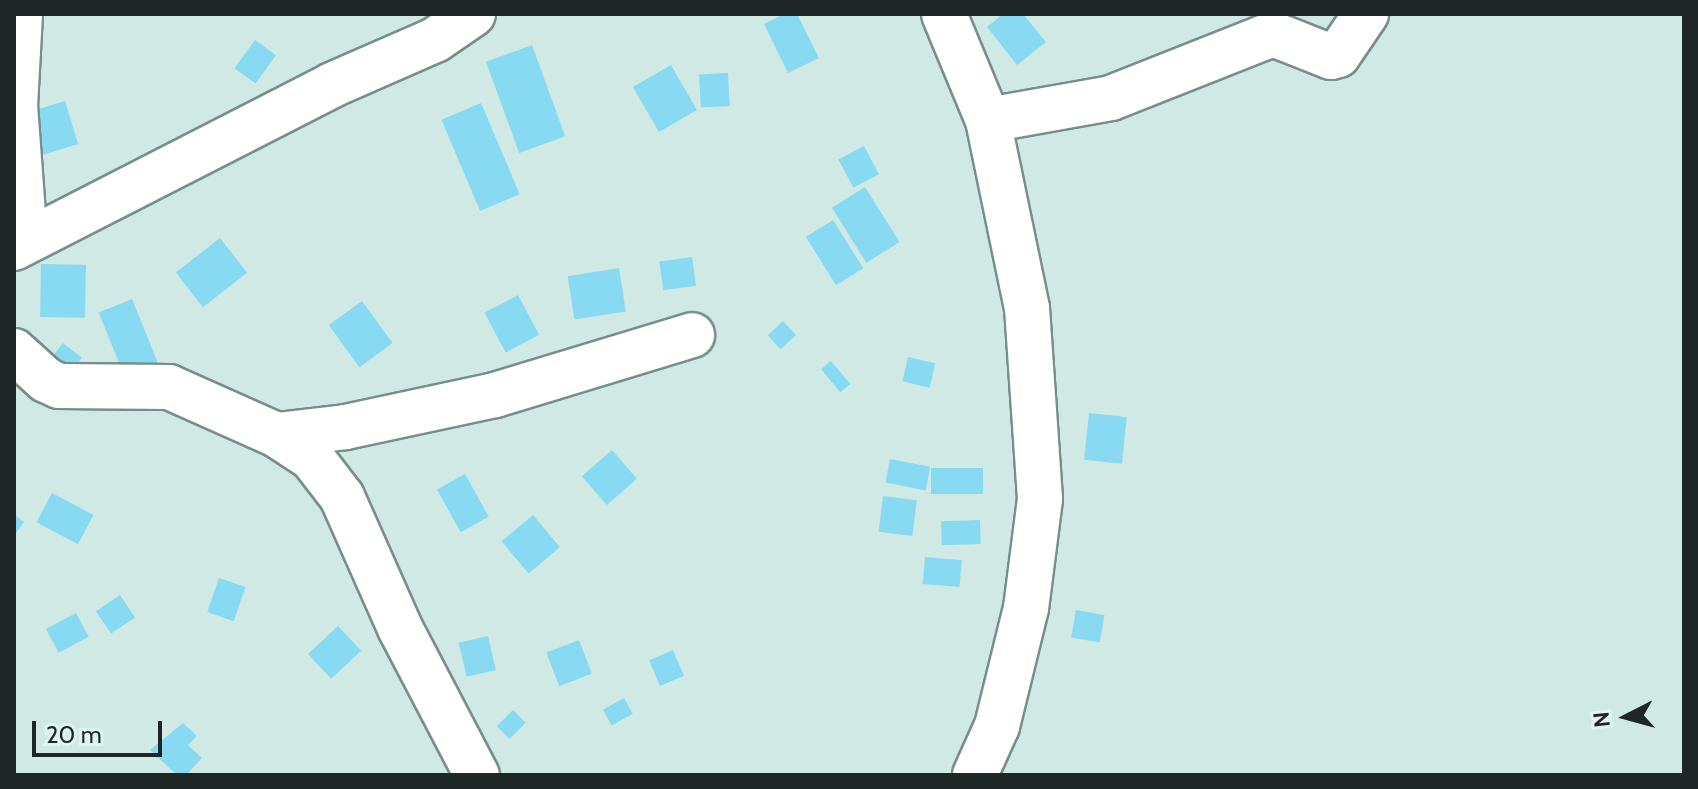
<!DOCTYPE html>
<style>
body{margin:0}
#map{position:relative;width:1698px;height:789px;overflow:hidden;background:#d0e9e5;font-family:Cabin,sans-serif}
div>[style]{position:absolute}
.building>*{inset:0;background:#88daf2;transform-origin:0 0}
.roads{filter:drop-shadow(2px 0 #778e8b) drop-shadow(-2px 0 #778e8b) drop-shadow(0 2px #778e8b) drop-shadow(0 -2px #778e8b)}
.minor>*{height:44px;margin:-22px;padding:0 22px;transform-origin:22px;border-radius:22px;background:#fff}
span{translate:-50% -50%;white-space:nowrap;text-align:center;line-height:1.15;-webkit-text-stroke:7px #ddf6f2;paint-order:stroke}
.frame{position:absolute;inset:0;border:16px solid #1e2726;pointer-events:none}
.north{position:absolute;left:1586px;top:677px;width:80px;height:80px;-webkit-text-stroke:6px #ddf6f2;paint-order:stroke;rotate:264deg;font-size:22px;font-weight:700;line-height:32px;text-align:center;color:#1e2726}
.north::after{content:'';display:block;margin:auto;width:28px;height:36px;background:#1e2726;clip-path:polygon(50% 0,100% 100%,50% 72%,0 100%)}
.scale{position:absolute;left:32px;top:721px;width:130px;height:36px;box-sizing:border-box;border:4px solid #1e2726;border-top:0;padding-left:10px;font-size:24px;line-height:28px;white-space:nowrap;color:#1e2726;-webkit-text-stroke:6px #ddf6f2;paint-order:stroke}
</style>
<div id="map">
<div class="building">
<div style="clip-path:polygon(784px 14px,797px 14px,819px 58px,788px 73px,764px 24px)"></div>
<div style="clip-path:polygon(1003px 14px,1023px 14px,1046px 42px,1017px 65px,987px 27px)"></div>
<div style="left:255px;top:40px;width:26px;height:35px;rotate:36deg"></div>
<div style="left:532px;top:45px;width:97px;height:49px;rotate:70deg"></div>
<div style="left:671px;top:65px;width:52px;height:44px;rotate:60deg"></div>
<div style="left:728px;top:73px;width:33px;height:29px;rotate:87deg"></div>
<div style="left:65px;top:101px;width:45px;height:45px;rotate:73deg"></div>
<div style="left:481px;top:103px;width:99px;height:43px;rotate:67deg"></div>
<div style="left:864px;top:146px;width:32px;height:29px;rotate:62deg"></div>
<div style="left:865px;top:187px;width:65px;height:39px;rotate:58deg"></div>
<div style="left:833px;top:220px;width:57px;height:32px;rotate:58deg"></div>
<div style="left:220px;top:238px;width:44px;height:56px;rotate:52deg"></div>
<div style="left:692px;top:257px;width:29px;height:33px;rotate:82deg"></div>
<div style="left:41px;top:264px;width:45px;height:53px;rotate:1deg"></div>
<div style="left:619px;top:268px;width:44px;height:52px;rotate:81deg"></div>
<div style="left:518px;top:295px;width:45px;height:38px;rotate:62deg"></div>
<div style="left:132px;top:299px;width:71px;height:36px;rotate:68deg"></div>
<div style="left:362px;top:301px;width:52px;height:41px;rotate:54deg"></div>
<div style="left:783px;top:321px;width:19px;height:21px;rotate:47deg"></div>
<div style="left:63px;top:343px;width:24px;height:30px;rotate:38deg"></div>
<div style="left:908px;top:357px;width:28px;height:25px;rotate:13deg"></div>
<div style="left:831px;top:361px;width:30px;height:13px;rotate:50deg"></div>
<div style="left:1089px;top:413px;width:38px;height:47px;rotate:6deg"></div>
<div style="left:612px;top:450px;width:38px;height:40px;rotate:49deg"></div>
<div style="left:890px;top:459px;width:41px;height:24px;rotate:11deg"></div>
<div style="left:931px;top:468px;width:52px;height:26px"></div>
<div style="left:465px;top:474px;width:49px;height:32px;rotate:61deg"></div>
<div style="left:52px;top:493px;width:47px;height:33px;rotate:28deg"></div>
<div style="left:883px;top:496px;width:34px;height:36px;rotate:7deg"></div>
<div style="clip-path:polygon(14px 514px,24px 522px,14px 536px)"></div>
<div style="left:533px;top:515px;width:42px;height:41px;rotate:50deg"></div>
<div style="left:980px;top:520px;width:24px;height:39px;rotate:88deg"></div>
<div style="left:925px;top:557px;width:37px;height:27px;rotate:5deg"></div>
<div style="left:219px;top:578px;width:28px;height:36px;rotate:19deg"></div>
<div style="left:120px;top:595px;width:27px;height:29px;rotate:56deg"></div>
<div style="left:1076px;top:610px;width:29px;height:28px;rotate:10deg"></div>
<div style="left:76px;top:613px;width:27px;height:34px;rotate:62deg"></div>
<div style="left:338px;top:626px;width:34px;height:41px;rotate:47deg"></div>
<div style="left:488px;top:636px;width:35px;height:30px;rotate:77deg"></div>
<div style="left:579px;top:640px;width:36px;height:35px;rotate:69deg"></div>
<div style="left:673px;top:650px;width:28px;height:26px;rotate:67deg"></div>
<div style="left:624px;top:698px;width:18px;height:24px;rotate:61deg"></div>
<div style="left:513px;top:710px;width:18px;height:23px;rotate:45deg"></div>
<div style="clip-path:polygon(183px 723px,197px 736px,188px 745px,202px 758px,186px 775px,177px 775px,150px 750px)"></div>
</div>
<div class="roads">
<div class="minor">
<div style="left:20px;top:14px;width:91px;rotate:93.1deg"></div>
<div style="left:15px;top:105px;width:137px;rotate:85.8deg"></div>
<div style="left:944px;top:14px;width:115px;rotate:67.5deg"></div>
<div style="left:988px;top:120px;width:192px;rotate:78.3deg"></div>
<div style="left:1027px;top:308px;width:191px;rotate:86.1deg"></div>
<div style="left:1040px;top:499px;width:110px;rotate:97.3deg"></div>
<div style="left:1026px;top:608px;width:122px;rotate:103.8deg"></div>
<div style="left:997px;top:726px;width:54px;rotate:114.2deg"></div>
<div style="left:988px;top:120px;width:125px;rotate:-10.1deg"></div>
<div style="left:1111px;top:98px;width:174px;rotate:-21.6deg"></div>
<div style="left:1273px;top:34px;width:62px;rotate:21.6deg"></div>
<div style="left:1331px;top:57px;width:7px;rotate:-16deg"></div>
<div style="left:1338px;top:55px;width:50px;rotate:-55.7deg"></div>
<div style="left:14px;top:248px;width:357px;rotate:-27.1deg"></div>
<div style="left:332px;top:85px;width:112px;rotate:-23.6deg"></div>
<div style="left:435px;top:40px;width:46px;rotate:-34.4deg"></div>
<div style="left:14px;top:351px;width:43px;rotate:42.2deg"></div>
<div style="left:46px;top:380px;width:14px;rotate:25deg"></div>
<div style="left:59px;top:386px;width:110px;rotate:0.5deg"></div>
<div style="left:169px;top:387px;width:118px;rotate:24deg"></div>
<div style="left:277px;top:435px;width:42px;rotate:33.3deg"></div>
<div style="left:312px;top:458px;width:49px;rotate:52.4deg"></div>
<div style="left:342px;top:497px;width:143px;rotate:66.1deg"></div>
<div style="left:400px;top:628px;width:166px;rotate:62.4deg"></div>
<div style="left:277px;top:435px;width:69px;rotate:-6.6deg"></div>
<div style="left:346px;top:427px;width:152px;rotate:-12.1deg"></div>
<div style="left:495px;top:395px;width:206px;rotate:-16.9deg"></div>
</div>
</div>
<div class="frame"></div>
<div class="north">N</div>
<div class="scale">20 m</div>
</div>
